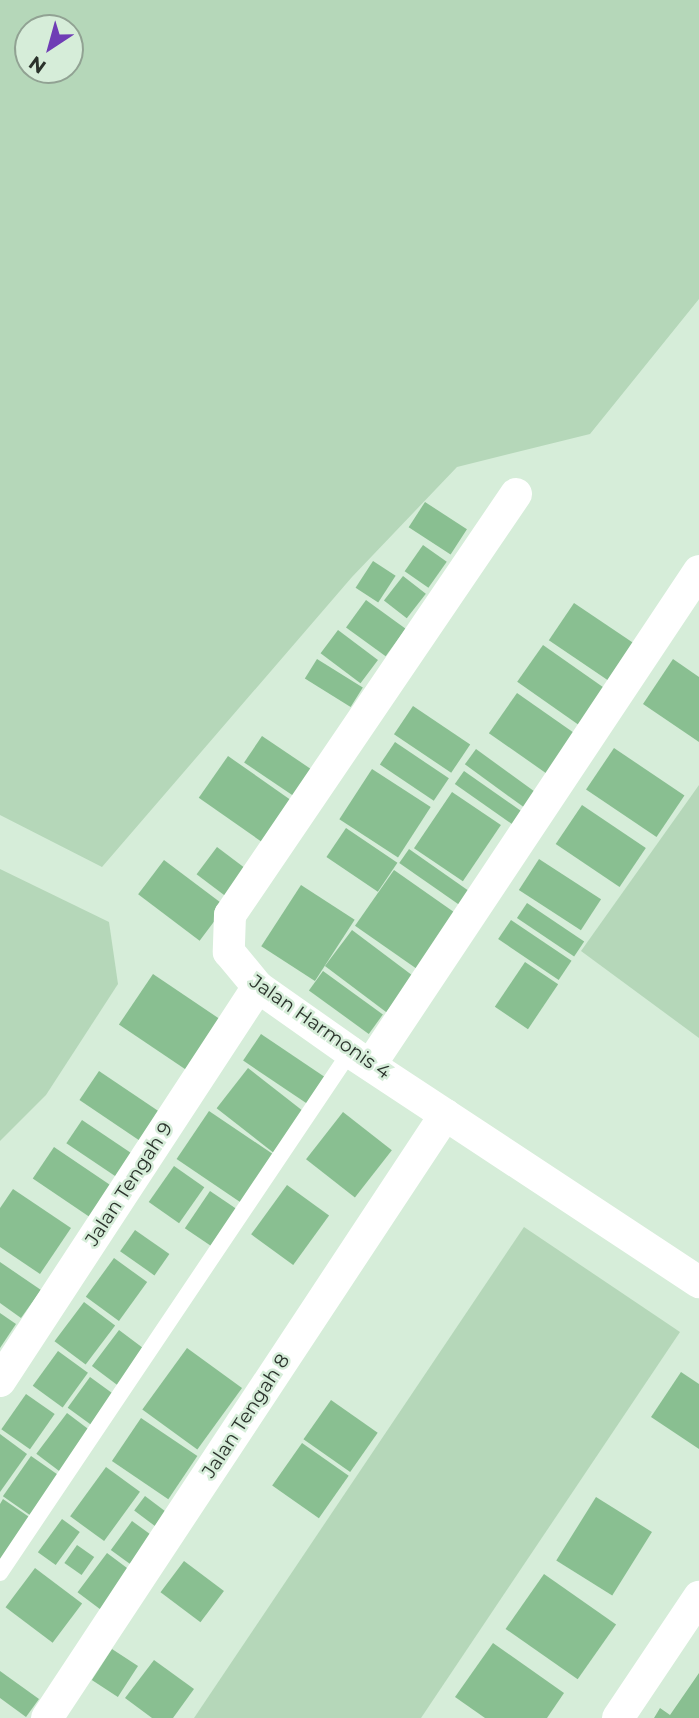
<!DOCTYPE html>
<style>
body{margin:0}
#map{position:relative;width:699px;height:1718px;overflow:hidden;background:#d6edd9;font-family:Montserrat,sans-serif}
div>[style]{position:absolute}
.green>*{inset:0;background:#b5d7b9}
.building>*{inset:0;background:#89bf91;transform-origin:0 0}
.lane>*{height:16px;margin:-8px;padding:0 8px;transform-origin:8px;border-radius:8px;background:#fff}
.street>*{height:32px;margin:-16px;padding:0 16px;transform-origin:16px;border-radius:16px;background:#fff}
span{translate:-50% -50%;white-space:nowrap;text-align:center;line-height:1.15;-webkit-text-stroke:5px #d6edd9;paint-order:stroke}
.street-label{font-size:19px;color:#2a322b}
.north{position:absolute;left:14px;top:14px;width:70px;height:70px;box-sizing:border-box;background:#d6edd9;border:2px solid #91a293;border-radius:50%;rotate:216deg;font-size:19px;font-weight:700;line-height:28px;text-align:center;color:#2a322b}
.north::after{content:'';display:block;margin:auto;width:24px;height:32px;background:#6f3db5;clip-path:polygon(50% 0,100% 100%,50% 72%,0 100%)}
</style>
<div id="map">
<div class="green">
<div style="clip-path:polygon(evenodd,0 0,699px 0,699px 299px,590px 434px,457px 467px,352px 577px,102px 867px,0 815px,0 0,28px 28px,70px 28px,70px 70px,28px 70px,28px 28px)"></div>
<div style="clip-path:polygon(699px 785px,699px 1038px,581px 951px)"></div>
<div style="clip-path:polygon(0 869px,109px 922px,118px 984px,46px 1095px,0 1141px)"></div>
<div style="clip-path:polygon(524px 1227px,680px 1332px,421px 1718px,194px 1718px)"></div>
</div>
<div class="building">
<div style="left:425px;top:502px;width:50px;height:30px;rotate:33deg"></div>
<div style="left:423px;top:545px;width:29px;height:32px;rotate:35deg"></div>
<div style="left:373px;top:561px;width:27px;height:32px;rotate:33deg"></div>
<div style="left:403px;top:576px;width:29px;height:31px;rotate:38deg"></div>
<div style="left:366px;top:600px;width:49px;height:34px;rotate:36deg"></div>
<div style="left:574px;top:603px;width:73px;height:45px;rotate:34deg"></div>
<div style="left:338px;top:630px;width:50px;height:29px;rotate:37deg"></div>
<div style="left:543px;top:645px;width:77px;height:45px;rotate:35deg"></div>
<div style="left:317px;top:659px;width:54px;height:23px;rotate:32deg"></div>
<div style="clip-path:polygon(673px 659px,699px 677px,699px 742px,643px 704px)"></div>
<div style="left:517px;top:693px;width:75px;height:49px;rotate:35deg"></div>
<div style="left:413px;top:706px;width:69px;height:34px;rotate:34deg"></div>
<div style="left:262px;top:736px;width:62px;height:32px;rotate:34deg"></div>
<div style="left:395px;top:742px;width:65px;height:27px;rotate:34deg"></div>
<div style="left:614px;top:748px;width:85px;height:50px;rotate:34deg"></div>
<div style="left:476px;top:749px;width:74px;height:19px;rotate:36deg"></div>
<div style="left:228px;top:756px;width:77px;height:51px;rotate:35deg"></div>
<div style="left:372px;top:769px;width:70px;height:60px;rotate:33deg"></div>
<div style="left:464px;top:771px;width:75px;height:16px;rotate:35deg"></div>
<div style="left:452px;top:792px;width:59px;height:68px;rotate:34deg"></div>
<div style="left:582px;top:805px;width:77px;height:47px;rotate:34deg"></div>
<div style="left:346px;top:828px;width:62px;height:35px;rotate:34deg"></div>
<div style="left:217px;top:847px;width:44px;height:34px;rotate:37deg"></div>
<div style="left:409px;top:849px;width:74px;height:17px;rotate:35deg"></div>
<div style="left:539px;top:859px;width:74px;height:37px;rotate:33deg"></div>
<div style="left:164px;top:860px;width:77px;height:43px;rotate:37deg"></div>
<div style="left:394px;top:870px;width:77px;height:68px;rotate:35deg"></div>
<div style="left:301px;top:885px;width:64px;height:73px;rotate:33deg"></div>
<div style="left:527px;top:903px;width:69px;height:18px;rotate:34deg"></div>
<div style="left:511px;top:920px;width:73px;height:23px;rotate:34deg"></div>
<div style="left:352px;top:930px;width:77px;height:45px;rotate:37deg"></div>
<div style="left:525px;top:962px;width:40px;height:54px;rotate:34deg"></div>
<div style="left:323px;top:971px;width:74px;height:24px;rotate:36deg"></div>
<div style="left:153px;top:974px;width:81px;height:61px;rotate:34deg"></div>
<div style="left:261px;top:1034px;width:85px;height:32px;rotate:34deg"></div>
<div style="left:248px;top:1068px;width:73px;height:51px;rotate:38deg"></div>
<div style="left:99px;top:1071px;width:76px;height:35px;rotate:34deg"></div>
<div style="left:209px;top:1111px;width:81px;height:58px;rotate:34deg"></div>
<div style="left:343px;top:1112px;width:62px;height:60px;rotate:38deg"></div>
<div style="left:82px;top:1120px;width:61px;height:28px;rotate:34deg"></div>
<div style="left:54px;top:1147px;width:70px;height:38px;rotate:34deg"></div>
<div style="left:174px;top:1166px;width:37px;height:44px;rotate:35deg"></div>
<div style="left:287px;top:1185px;width:52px;height:61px;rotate:36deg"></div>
<div style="clip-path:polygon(13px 1189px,71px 1228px,40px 1274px,0 1247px,0 1208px)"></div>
<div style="left:210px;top:1191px;width:37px;height:45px;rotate:34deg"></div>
<div style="left:135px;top:1230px;width:42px;height:26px;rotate:35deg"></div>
<div style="left:114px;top:1258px;width:41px;height:48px;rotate:36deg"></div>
<div style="clip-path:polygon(0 1262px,41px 1290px,21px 1318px,0 1303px)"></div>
<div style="left:84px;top:1302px;width:39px;height:49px;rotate:37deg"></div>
<div style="clip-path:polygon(0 1313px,16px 1324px,0 1348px)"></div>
<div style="left:119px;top:1330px;width:38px;height:45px;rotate:37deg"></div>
<div style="left:187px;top:1348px;width:68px;height:76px;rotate:36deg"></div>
<div style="left:58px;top:1351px;width:37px;height:43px;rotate:36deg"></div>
<div style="clip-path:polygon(681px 1372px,699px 1384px,699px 1449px,651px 1417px)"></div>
<div style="left:90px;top:1377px;width:34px;height:38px;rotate:36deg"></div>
<div style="left:26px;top:1394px;width:35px;height:43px;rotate:35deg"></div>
<div style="left:331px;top:1400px;width:57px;height:48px;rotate:35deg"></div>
<div style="left:67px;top:1413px;width:34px;height:51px;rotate:37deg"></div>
<div style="left:141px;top:1418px;width:68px;height:52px;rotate:34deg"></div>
<div style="clip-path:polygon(0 1434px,27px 1454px,0 1492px)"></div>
<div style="left:302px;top:1443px;width:57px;height:52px;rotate:35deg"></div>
<div style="left:31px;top:1456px;width:39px;height:49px;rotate:35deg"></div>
<div style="left:106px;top:1467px;width:42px;height:61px;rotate:36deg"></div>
<div style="left:145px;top:1496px;width:34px;height:18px;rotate:37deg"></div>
<div style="left:596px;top:1497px;width:66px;height:75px;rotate:32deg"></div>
<div style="clip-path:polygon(3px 1499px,35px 1521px,0 1560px,0 1504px)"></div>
<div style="left:62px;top:1519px;width:22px;height:41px;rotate:36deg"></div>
<div style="left:132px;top:1521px;width:31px;height:36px;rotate:36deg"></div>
<div style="left:77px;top:1545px;width:21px;height:22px;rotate:35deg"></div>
<div style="left:107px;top:1553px;width:38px;height:49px;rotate:37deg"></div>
<div style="left:184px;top:1561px;width:50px;height:39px;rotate:37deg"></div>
<div style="left:35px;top:1568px;width:59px;height:49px;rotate:37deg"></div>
<div style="left:544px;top:1574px;width:88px;height:67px;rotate:35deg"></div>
<div style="clip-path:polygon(493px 1643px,564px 1693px,547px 1718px,485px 1718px,455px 1697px)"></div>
<div style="left:112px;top:1649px;width:31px;height:37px;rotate:33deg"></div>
<div style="clip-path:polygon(154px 1660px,194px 1689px,173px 1718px,152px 1718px,125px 1698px)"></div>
<div style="clip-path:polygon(0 1671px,39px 1699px,26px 1717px,0 1698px)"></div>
<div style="clip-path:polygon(699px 1673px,699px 1718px,654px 1718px,660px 1708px,670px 1715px)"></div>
</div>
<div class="lane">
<div style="left:0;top:1573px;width:628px;rotate:-56.11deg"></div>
</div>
<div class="street">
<div style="left:516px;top:494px;width:509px;rotate:124.19deg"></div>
<div style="left:230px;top:915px;width:37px;rotate:92deg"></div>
<div style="left:229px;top:952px;width:45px;rotate:50.4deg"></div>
<div style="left:258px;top:987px;width:113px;rotate:35.2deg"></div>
<div style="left:350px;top:1052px;width:418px;rotate:33.4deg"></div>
<div style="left:371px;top:1064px;width:592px;rotate:-56.36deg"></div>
<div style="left:0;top:1381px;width:471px;rotate:-56.8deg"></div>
<div style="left:47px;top:1718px;width:723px;rotate:-56.57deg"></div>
<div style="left:618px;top:1718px;width:146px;rotate:-56.2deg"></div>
</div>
<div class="street-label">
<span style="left:320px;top:1027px;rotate:35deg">Jalan Harmonis 4</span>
<span style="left:129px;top:1184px;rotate:-57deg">Jalan Tengah 9</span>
<span style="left:246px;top:1416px;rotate:-57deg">Jalan Tengah 8</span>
</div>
<div class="north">N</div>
</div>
